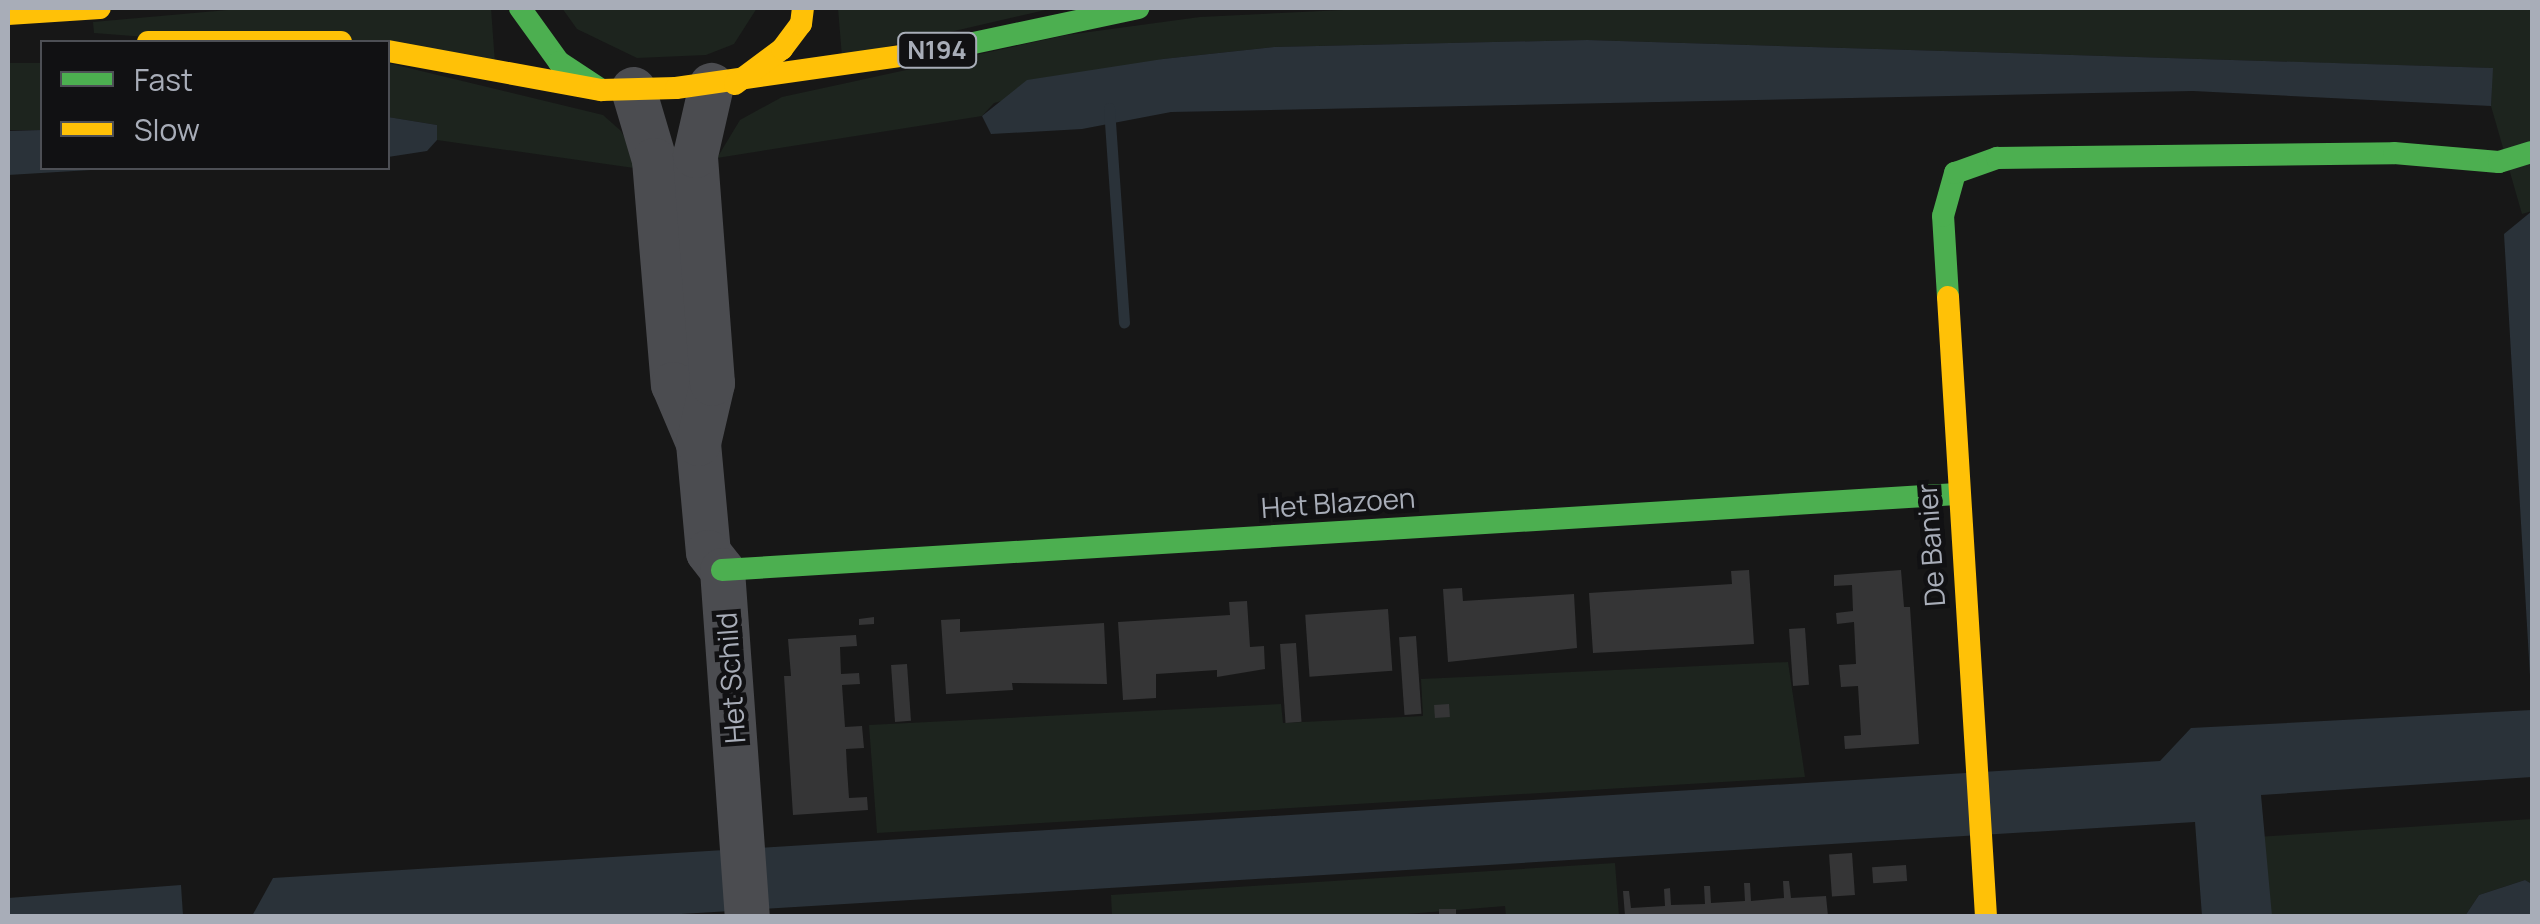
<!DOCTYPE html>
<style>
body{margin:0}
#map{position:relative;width:2540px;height:924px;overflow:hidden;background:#171717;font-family:Manrope,sans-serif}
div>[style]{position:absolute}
.green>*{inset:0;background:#1d241e;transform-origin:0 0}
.water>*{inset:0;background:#2a3239}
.stream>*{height:11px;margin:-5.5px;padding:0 5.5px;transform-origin:5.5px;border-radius:5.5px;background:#2a3239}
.building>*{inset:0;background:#353536;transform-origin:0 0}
.street>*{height:45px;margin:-22.5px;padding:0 22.5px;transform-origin:22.5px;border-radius:22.5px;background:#4b4c50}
.fast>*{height:22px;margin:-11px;padding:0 11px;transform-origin:11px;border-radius:11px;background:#4caf50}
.slow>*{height:22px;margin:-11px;padding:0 11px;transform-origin:11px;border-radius:11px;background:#ffc107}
span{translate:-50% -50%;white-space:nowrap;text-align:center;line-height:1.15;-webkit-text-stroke:9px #111113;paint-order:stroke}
.shield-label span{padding:2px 8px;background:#111113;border:2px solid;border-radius:8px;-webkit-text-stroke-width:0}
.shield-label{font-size:25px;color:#a8adb8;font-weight:700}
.street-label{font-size:28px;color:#a8adb8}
.frame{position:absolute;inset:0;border:10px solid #a8adb8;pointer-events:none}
.legend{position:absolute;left:40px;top:40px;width:350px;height:130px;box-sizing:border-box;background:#111113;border:2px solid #4d4f55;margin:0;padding:12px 18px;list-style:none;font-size:30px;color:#a8adb8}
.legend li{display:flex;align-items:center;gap:20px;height:50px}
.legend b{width:50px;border:2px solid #4d4f55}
</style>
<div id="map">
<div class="green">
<div style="clip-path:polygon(250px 8px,491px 8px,495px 64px,94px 33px,93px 22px)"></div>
<div style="clip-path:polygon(562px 8px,757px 8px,734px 44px,706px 55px,637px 58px,577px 29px)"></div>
<div style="clip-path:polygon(838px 8px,1054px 8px,842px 57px)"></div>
<div style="clip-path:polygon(1385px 8px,2532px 8px,2532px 211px,2522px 214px,2491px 106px,2492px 68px,1587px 40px,1274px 47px,1163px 59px,994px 103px,982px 116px,717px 158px,740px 120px,782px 97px,1067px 35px,1200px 17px)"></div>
<div style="left:42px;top:63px;width:67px;height:34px;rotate:90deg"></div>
<div style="clip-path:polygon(388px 63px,603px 115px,621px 131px,641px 169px,437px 140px,437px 125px,388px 117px)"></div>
<div style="clip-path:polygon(1788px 662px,1805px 777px,877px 833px,869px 725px,1281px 704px,1283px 723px,1423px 716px,1421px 679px)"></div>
<div style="clip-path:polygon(2532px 819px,2532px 884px,2525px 880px,2479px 895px,2465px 916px,2262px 916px,2256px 837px)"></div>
<div style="clip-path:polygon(1615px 863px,1619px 916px,1506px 916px,1505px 906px,1383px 916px,1112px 916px,1111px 895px)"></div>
</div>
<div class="water">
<div style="clip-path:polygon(1587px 40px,2493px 68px,2491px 106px,2193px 91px,1171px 112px,1082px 129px,991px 134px,982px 116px,1027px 80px,1163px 59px,1274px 47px)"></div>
<div style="clip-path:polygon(388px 117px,437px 125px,437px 140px,427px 151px,388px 157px)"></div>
<div style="clip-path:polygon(42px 130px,42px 168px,124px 168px,8px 175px,8px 131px)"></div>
<div style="clip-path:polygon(2532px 211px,2532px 777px,2261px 795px,2272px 916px,2202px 916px,2195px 822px,648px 916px,252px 916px,273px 878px,2160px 761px,2191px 728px,2532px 710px,2504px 234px)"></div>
<div style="clip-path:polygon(2525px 880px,2532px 884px,2532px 916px,2465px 916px,2479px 895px)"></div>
<div style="clip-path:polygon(181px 885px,183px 916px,8px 916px,8px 898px)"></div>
</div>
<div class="stream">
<div style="left:1109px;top:108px;width:215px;rotate:86deg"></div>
</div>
<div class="building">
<div style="clip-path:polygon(1749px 570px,1754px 644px,1593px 653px,1589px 593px,1732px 584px,1731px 571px)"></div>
<div style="clip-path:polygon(1901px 570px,1904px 607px,1910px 607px,1919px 744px,1845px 749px,1844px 736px,1861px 735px,1858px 686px,1841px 687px,1839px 665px,1856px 664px,1854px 622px,1837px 624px,1836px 613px,1853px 611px,1852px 585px,1834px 586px,1834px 575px)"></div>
<div style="clip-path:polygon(1462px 588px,1463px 601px,1574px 594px,1577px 648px,1448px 662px,1443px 589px)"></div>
<div style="clip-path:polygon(1247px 601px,1250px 647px,1264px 646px,1265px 669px,1217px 677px,1217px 670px,1156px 674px,1156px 698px,1123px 700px,1118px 622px,1230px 615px,1229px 602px)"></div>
<div style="left:1388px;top:609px;width:62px;height:83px;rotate:86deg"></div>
<div style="clip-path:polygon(874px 617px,874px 624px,859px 625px,859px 619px)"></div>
<div style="clip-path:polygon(960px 619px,960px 632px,1104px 623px,1107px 684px,1012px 683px,1013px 690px,946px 694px,941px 620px)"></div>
<div style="left:1805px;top:628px;width:57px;height:16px;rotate:86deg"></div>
<div style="clip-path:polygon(856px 635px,857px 646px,840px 647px,841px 674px,859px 673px,860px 684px,842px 685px,845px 727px,862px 726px,864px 748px,846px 749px,847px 769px,849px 798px,867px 797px,868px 810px,793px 815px,784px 676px,791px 676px,788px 639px)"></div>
<div style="left:1416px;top:636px;width:78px;height:17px;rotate:86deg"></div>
<div style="left:1296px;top:643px;width:79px;height:16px;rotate:86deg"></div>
<div style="left:907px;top:664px;width:57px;height:16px;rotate:86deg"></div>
<div style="left:1449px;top:704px;width:13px;height:15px;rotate:86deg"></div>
<div style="left:1852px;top:853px;width:42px;height:23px;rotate:86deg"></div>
<div style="left:1906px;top:865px;width:16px;height:34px;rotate:86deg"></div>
<div style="clip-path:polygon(1783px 881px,1789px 881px,1791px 898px,1826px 896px,1828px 916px,1625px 916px,1623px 891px,1629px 891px,1631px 908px,1665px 906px,1664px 889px,1670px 888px,1671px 905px,1705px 904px,1704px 886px,1710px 886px,1711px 903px,1745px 901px,1744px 883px,1750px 883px,1751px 901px,1784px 898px)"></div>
<div style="left:1439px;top:909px;width:17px;height:7px"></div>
</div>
<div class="street">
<div style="left:633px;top:89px;width:74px;rotate:73.5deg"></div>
<div style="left:654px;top:160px;width:225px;rotate:85.2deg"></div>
<div style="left:673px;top:384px;width:64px;rotate:67deg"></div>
<div style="left:698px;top:443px;width:109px;rotate:84.8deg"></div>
<div style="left:708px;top:552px;width:23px;rotate:52deg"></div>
<div style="left:722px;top:570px;width:347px;rotate:85.9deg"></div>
<div style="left:698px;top:443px;width:62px;rotate:-76.9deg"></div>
<div style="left:712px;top:383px;width:229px;rotate:-94.3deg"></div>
<div style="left:695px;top:155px;width:72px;rotate:-77.1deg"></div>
</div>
<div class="fast">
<div style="left:520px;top:8px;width:67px;rotate:54.2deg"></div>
<div style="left:559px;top:62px;width:49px;rotate:33.4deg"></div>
<div style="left:936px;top:51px;width:207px;rotate:-12deg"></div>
<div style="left:1948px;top:297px;width:81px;rotate:-93.5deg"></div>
<div style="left:1943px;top:216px;width:45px;rotate:-74.4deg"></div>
<div style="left:1955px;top:173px;width:45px;rotate:-19.7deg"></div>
<div style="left:1997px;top:158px;width:397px;rotate:-0.7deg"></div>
<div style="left:2394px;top:153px;width:105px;rotate:4.9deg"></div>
<div style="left:2499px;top:162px;width:34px;rotate:-17deg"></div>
<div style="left:722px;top:570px;width:1237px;rotate:-3.52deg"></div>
</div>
<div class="slow">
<div style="left:8px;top:14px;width:92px;rotate:-3.7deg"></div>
<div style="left:148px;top:42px;width:193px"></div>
<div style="left:388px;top:51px;width:217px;rotate:10.4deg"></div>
<div style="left:601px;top:90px;width:75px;rotate:-1.5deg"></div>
<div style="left:676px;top:88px;width:263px;rotate:-8.1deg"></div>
<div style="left:735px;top:84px;width:59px;rotate:-36.7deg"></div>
<div style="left:782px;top:49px;width:31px;rotate:-53deg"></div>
<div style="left:801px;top:24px;width:16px;rotate:-83deg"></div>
<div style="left:1948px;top:297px;width:620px;rotate:86.49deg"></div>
</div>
<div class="shield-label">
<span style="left:937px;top:50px">N194</span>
</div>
<div class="street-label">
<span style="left:1338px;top:502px;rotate:-4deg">Het Blazoen</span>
<span style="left:1930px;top:545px;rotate:-94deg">De Banier</span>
<span style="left:730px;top:678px;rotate:-94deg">Het Schild</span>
</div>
<div class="frame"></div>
<ul class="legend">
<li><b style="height:12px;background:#4caf50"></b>Fast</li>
<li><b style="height:12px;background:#ffc107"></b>Slow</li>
</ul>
</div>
